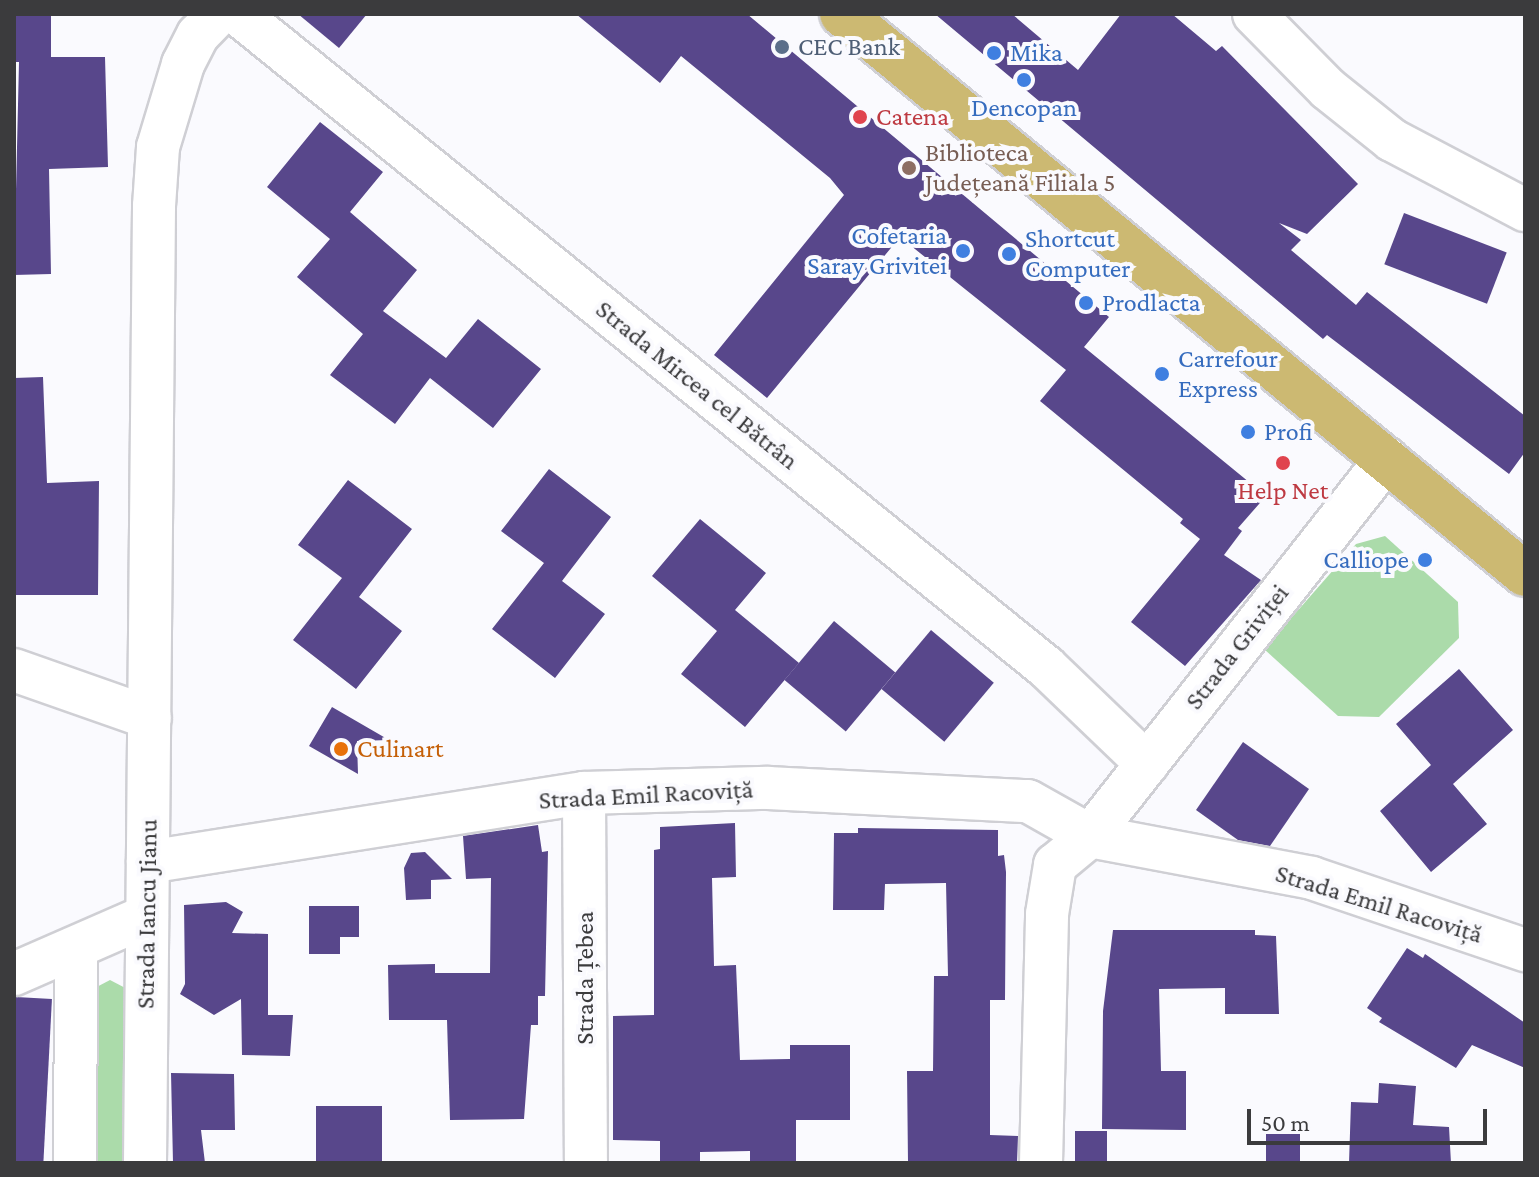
<!DOCTYPE html>
<meta charset="utf-8">
<style>
body{margin:0}
#map{position:relative;width:1539px;height:1177px;overflow:hidden;background:#fafafe;font-family:"Crimson Pro",serif}
div>[style]{position:absolute}
.green>*{inset:0;background:#abdbaa}
.building>*{inset:0;background:#58478b;transform-origin:0 0}
.roads{filter:drop-shadow(2px 0 #cfcfd4) drop-shadow(-2px 0 #cfcfd4) drop-shadow(0 2px #cfcfd4) drop-shadow(0 -2px #cfcfd4)}
.minor>*{height:42px;margin:-21px;padding:0 21px;transform-origin:21px;border-radius:21px;background:#fff}
.major>*{height:44px;margin:-22px;padding:0 22px;transform-origin:22px;border-radius:22px;background:#ccb972}
.dots>*{width:22px;height:22px;translate:-50% -50%;box-sizing:border-box;border:4px solid #fafafe;border-radius:50%}
span{translate:-50% -50%;white-space:nowrap;text-align:center;line-height:1.15;-webkit-text-stroke:8px #fafafe;paint-order:stroke}
.service-label{font-size:26px;color:#4e5e75}
.left{translate:0 -50%;text-align:left}
.shop-label{font-size:26px;color:#366cbe}
.right{translate:-100% -50%;text-align:right}
.health-label{font-size:26px;color:#be3a42}
.education-label{font-size:26px;color:#785e54}
.street-label{font-size:26px;color:#3b3b3d}
.food-label{font-size:26px;color:#c56008}
.frame{position:absolute;inset:0;border:16px solid #3b3b3d;pointer-events:none}
.scale{position:absolute;left:1247px;top:1109px;width:240px;height:36px;box-sizing:border-box;border:4px solid #3b3b3d;border-top:0;padding-left:10px;font-size:24px;line-height:28px;white-space:nowrap;color:#3b3b3d;-webkit-text-stroke:6px #fafafe;paint-order:stroke}
</style>
<div id="map">
<div class="green">
<div style="clip-path:polygon(1385px 536px,1458px 602px,1459px 638px,1379px 717px,1338px 716px,1264px 649px,1356px 544px)"></div>
<div style="clip-path:polygon(110px 980px,133px 992px,136px 1163px,84px 1163px,91px 990px)"></div>
</div>
<div class="building">
<div style="clip-path:polygon(14px 14px,51px 14px,51px 57px,105px 57px,108px 167px,49px 169px,51px 274px,14px 275px,19px 62px,14px 62px)"></div>
<div style="clip-path:polygon(298px 14px,367px 14px,339px 48px)"></div>
<div style="clip-path:polygon(576px 14px,747px 14px,1109px 317px,1084px 347px,1266px 496px,1238px 528px,1242px 531px,1224px 555px,1261px 580px,1185px 666px,1131px 622px,1200px 539px,1180px 523px,1183px 519px,1040px 401px,1066px 370px,900px 237px,767px 398px,714px 355px,844px 195px,830px 178px,681px 56px,660px 83px)"></div>
<div style="clip-path:polygon(935px 14px,1012px 14px,1078px 70px,1121px 14px,1172px 14px,1216px 51px,1222px 46px,1358px 184px,1307px 234px,1279px 223px,1301px 240px,1291px 250px,1356px 305px,1367px 292px,1525px 416px,1525px 452px,1509px 474px,1327px 335px,1323px 339px)"></div>
<div style="clip-path:polygon(320px 122px,383px 172px,350px 212px,417px 270px,383px 311px,446px 358px,478px 319px,541px 369px,493px 428px,430px 378px,395px 424px,330px 375px,363px 334px,297px 277px,330px 239px,267px 187px)"></div>
<div style="left:1404px;top:213px;width:110px;height:55px;rotate:21deg"></div>
<div style="clip-path:polygon(43px 377px,47px 483px,99px 481px,98px 595px,14px 595px,14px 378px)"></div>
<div style="clip-path:polygon(549px 469px,611px 517px,562px 581px,605px 614px,555px 678px,492px 629px,544px 563px,501px 531px)"></div>
<div style="clip-path:polygon(348px 480px,412px 529px,359px 597px,402px 631px,356px 689px,293px 640px,342px 578px,298px 545px)"></div>
<div style="clip-path:polygon(700px 519px,766px 573px,735px 610px,799px 663px,745px 727px,681px 674px,717px 631px,652px 576px)"></div>
<div style="left:834px;top:621px;width:80px;height:77px;rotate:40deg"></div>
<div style="left:931px;top:630px;width:82px;height:77px;rotate:40deg"></div>
<div style="clip-path:polygon(1459px 669px,1513px 730px,1453px 784px,1487px 824px,1431px 872px,1380px 811px,1431px 765px,1396px 724px)"></div>
<div style="clip-path:polygon(332px 707px,389px 740px,357px 741px,358px 774px,309px 746px)"></div>
<div style="clip-path:polygon(1243px 742px,1309px 789px,1270px 846px,1238px 840px,1196px 810px)"></div>
<div style="clip-path:polygon(735px 823px,736px 877px,712px 878px,714px 966px,736px 965px,740px 1060px,790px 1059px,790px 1045px,850px 1045px,850px 1120px,796px 1120px,796px 1163px,750px 1162px,750px 1151px,700px 1152px,700px 1163px,660px 1163px,660px 1141px,613px 1140px,613px 1016px,654px 1015px,654px 850px,660px 849px,660px 827px)"></div>
<div style="clip-path:polygon(538px 825px,542px 852px,548px 851px,545px 996px,538px 996px,538px 1025px,531px 1025px,524px 1119px,450px 1120px,447px 1020px,389px 1020px,388px 965px,435px 964px,435px 973px,490px 973px,491px 878px,466px 879px,463px 836px)"></div>
<div style="clip-path:polygon(858px 828px,998px 830px,998px 856px,1004px 855px,1006px 872px,1005px 1000px,990px 1000px,990px 1135px,1018px 1136px,1017px 1163px,908px 1163px,907px 1071px,933px 1071px,934px 976px,948px 976px,946px 883px,885px 884px,884px 910px,833px 910px,834px 833px,858px 833px)"></div>
<div style="clip-path:polygon(425px 852px,452px 879px,431px 880px,431px 899px,406px 900px,404px 868px,411px 853px)"></div>
<div style="clip-path:polygon(226px 902px,243px 912px,232px 933px,268px 934px,268px 1015px,293px 1015px,290px 1056px,242px 1055px,241px 999px,214px 1015px,180px 994px,185px 984px,184px 905px)"></div>
<div style="clip-path:polygon(309px 906px,359px 906px,359px 937px,340px 937px,340px 954px,309px 954px)"></div>
<div style="clip-path:polygon(1113px 930px,1255px 930px,1255px 935px,1276px 936px,1279px 1014px,1225px 1014px,1225px 988px,1159px 989px,1161px 1071px,1186px 1071px,1186px 1130px,1102px 1129px,1103px 1011px)"></div>
<div style="clip-path:polygon(1407px 948px,1423px 958px,1425px 954px,1525px 1023px,1525px 1068px,1472px 1045px,1456px 1068px,1379px 1022px,1382px 1018px,1367px 1008px)"></div>
<div style="left:16px;top:997px;width:36px;height:166px;rotate:3deg"></div>
<div style="clip-path:polygon(171px 1073px,234px 1074px,235px 1130px,201px 1130px,205px 1163px,173px 1163px)"></div>
<div style="clip-path:polygon(1379px 1083px,1416px 1086px,1413px 1125px,1449px 1127px,1451px 1163px,1349px 1163px,1351px 1102px,1378px 1103px)"></div>
<div style="left:316px;top:1106px;width:66px;height:57px"></div>
<div style="left:1075px;top:1131px;width:32px;height:32px"></div>
<div style="left:1266px;top:1134px;width:34px;height:29px"></div>
</div>
<div class="roads">
<div class="minor">
<div style="left:238px;top:14px;width:1039px;rotate:38.94deg"></div>
<div style="left:1046px;top:667px;width:140px;rotate:43.8deg"></div>
<div style="left:1254px;top:14px;width:105px;rotate:45.4deg"></div>
<div style="left:1328px;top:89px;width:82px;rotate:38.6deg"></div>
<div style="left:1392px;top:140px;width:150px;rotate:27.8deg"></div>
<div style="left:14px;top:670px;width:144px;rotate:19.4deg"></div>
<div style="left:584px;top:793px;width:370px;rotate:89.7deg"></div>
<div style="left:148px;top:862px;width:441px;rotate:-9deg"></div>
<div style="left:584px;top:793px;width:184px;rotate:-1.6deg"></div>
<div style="left:768px;top:788px;width:260px;rotate:2.9deg"></div>
<div style="left:1028px;top:801px;width:71px;rotate:29.4deg"></div>
<div style="left:1090px;top:836px;width:226px;rotate:10.7deg"></div>
<div style="left:1312px;top:878px;width:225px;rotate:18.7deg"></div>
<div style="left:14px;top:974px;width:145px;rotate:-23.6deg"></div>
<div style="left:75px;top:1163px;width:215px;rotate:-89.7deg"></div>
<div style="left:145px;top:1163px;width:957px;rotate:-89.46deg"></div>
<div style="left:154px;top:206px;width:59px;rotate:-86.1deg"></div>
<div style="left:158px;top:147px;width:87px;rotate:-73.2deg"></div>
<div style="left:183px;top:64px;width:33px;rotate:-63deg"></div>
<div style="left:198px;top:35px;width:29px;rotate:-46deg"></div>
<div style="left:1041px;top:1163px;width:249px;rotate:-88.6deg"></div>
<div style="left:1047px;top:914px;width:50px;rotate:-80.7deg"></div>
<div style="left:1055px;top:865px;width:45px;rotate:-39.6deg"></div>
<div style="left:1090px;top:836px;width:480px;rotate:-51.8deg"></div>
</div>
<div class="major">
<div style="left:842px;top:14px;width:883px;rotate:39.35deg"></div>
</div>
</div>
<div class="dots">
<div style="left:782px;top:47px;background:#5c6f8a"></div>
<div style="left:994px;top:53px;background:#3f7fe0"></div>
<div style="left:1024px;top:80px;background:#3f7fe0"></div>
<div style="left:860px;top:117px;background:#e0444e"></div>
<div style="left:909px;top:168px;background:#8d6e63"></div>
<div style="left:963px;top:251px;background:#3f7fe0"></div>
<div style="left:1009px;top:254px;background:#3f7fe0"></div>
<div style="left:1086px;top:303px;background:#3f7fe0"></div>
<div style="left:1162px;top:374px;background:#3f7fe0"></div>
<div style="left:1248px;top:432px;background:#3f7fe0"></div>
<div style="left:1283px;top:463px;background:#e0444e"></div>
<div style="left:1425px;top:560px;background:#3f7fe0"></div>
<div style="left:341px;top:749px;background:#e8710a"></div>
</div>
<div class="service-label">
<span class="left" style="left:798px;top:47px">CEC Bank</span>
</div>
<div class="shop-label">
<span class="left" style="left:1010px;top:53px">Mika</span>
<span style="left:1024px;top:108px">Dencopan</span>
<span class="right" style="left:947px;top:251px">Cofetaria<br>Saray Grivitei</span>
<span class="left" style="left:1025px;top:254px">Shortcut<br>Computer</span>
<span class="left" style="left:1102px;top:303px">Prodlacta</span>
<span class="left" style="left:1178px;top:374px">Carrefour<br>Express</span>
<span class="left" style="left:1264px;top:432px">Profi</span>
<span class="right" style="left:1409px;top:560px">Calliope</span>
</div>
<div class="health-label">
<span class="left" style="left:876px;top:117px">Catena</span>
<span style="left:1283px;top:491px">Help Net</span>
</div>
<div class="education-label">
<span class="left" style="left:925px;top:168px">Biblioteca<br>Județeană Filiala 5</span>
</div>
<div class="street-label">
<span style="left:697px;top:385px;rotate:39deg">Strada Mircea cel Bătrân</span>
<span style="left:1237px;top:647px;rotate:-52deg">Strada Griviței</span>
<span style="left:646px;top:795px;rotate:-3deg">Strada Emil Racoviță</span>
<span style="left:1379px;top:904px;rotate:17deg">Strada Emil Racoviță</span>
<span style="left:147px;top:914px;rotate:-89deg">Strada Iancu Jianu</span>
<span style="left:585px;top:978px;rotate:-90deg">Strada Țebea</span>
</div>
<div class="food-label">
<span class="left" style="left:357px;top:749px">Culinart</span>
</div>
<div class="frame"></div>
<div class="scale">50 m</div>
</div>
